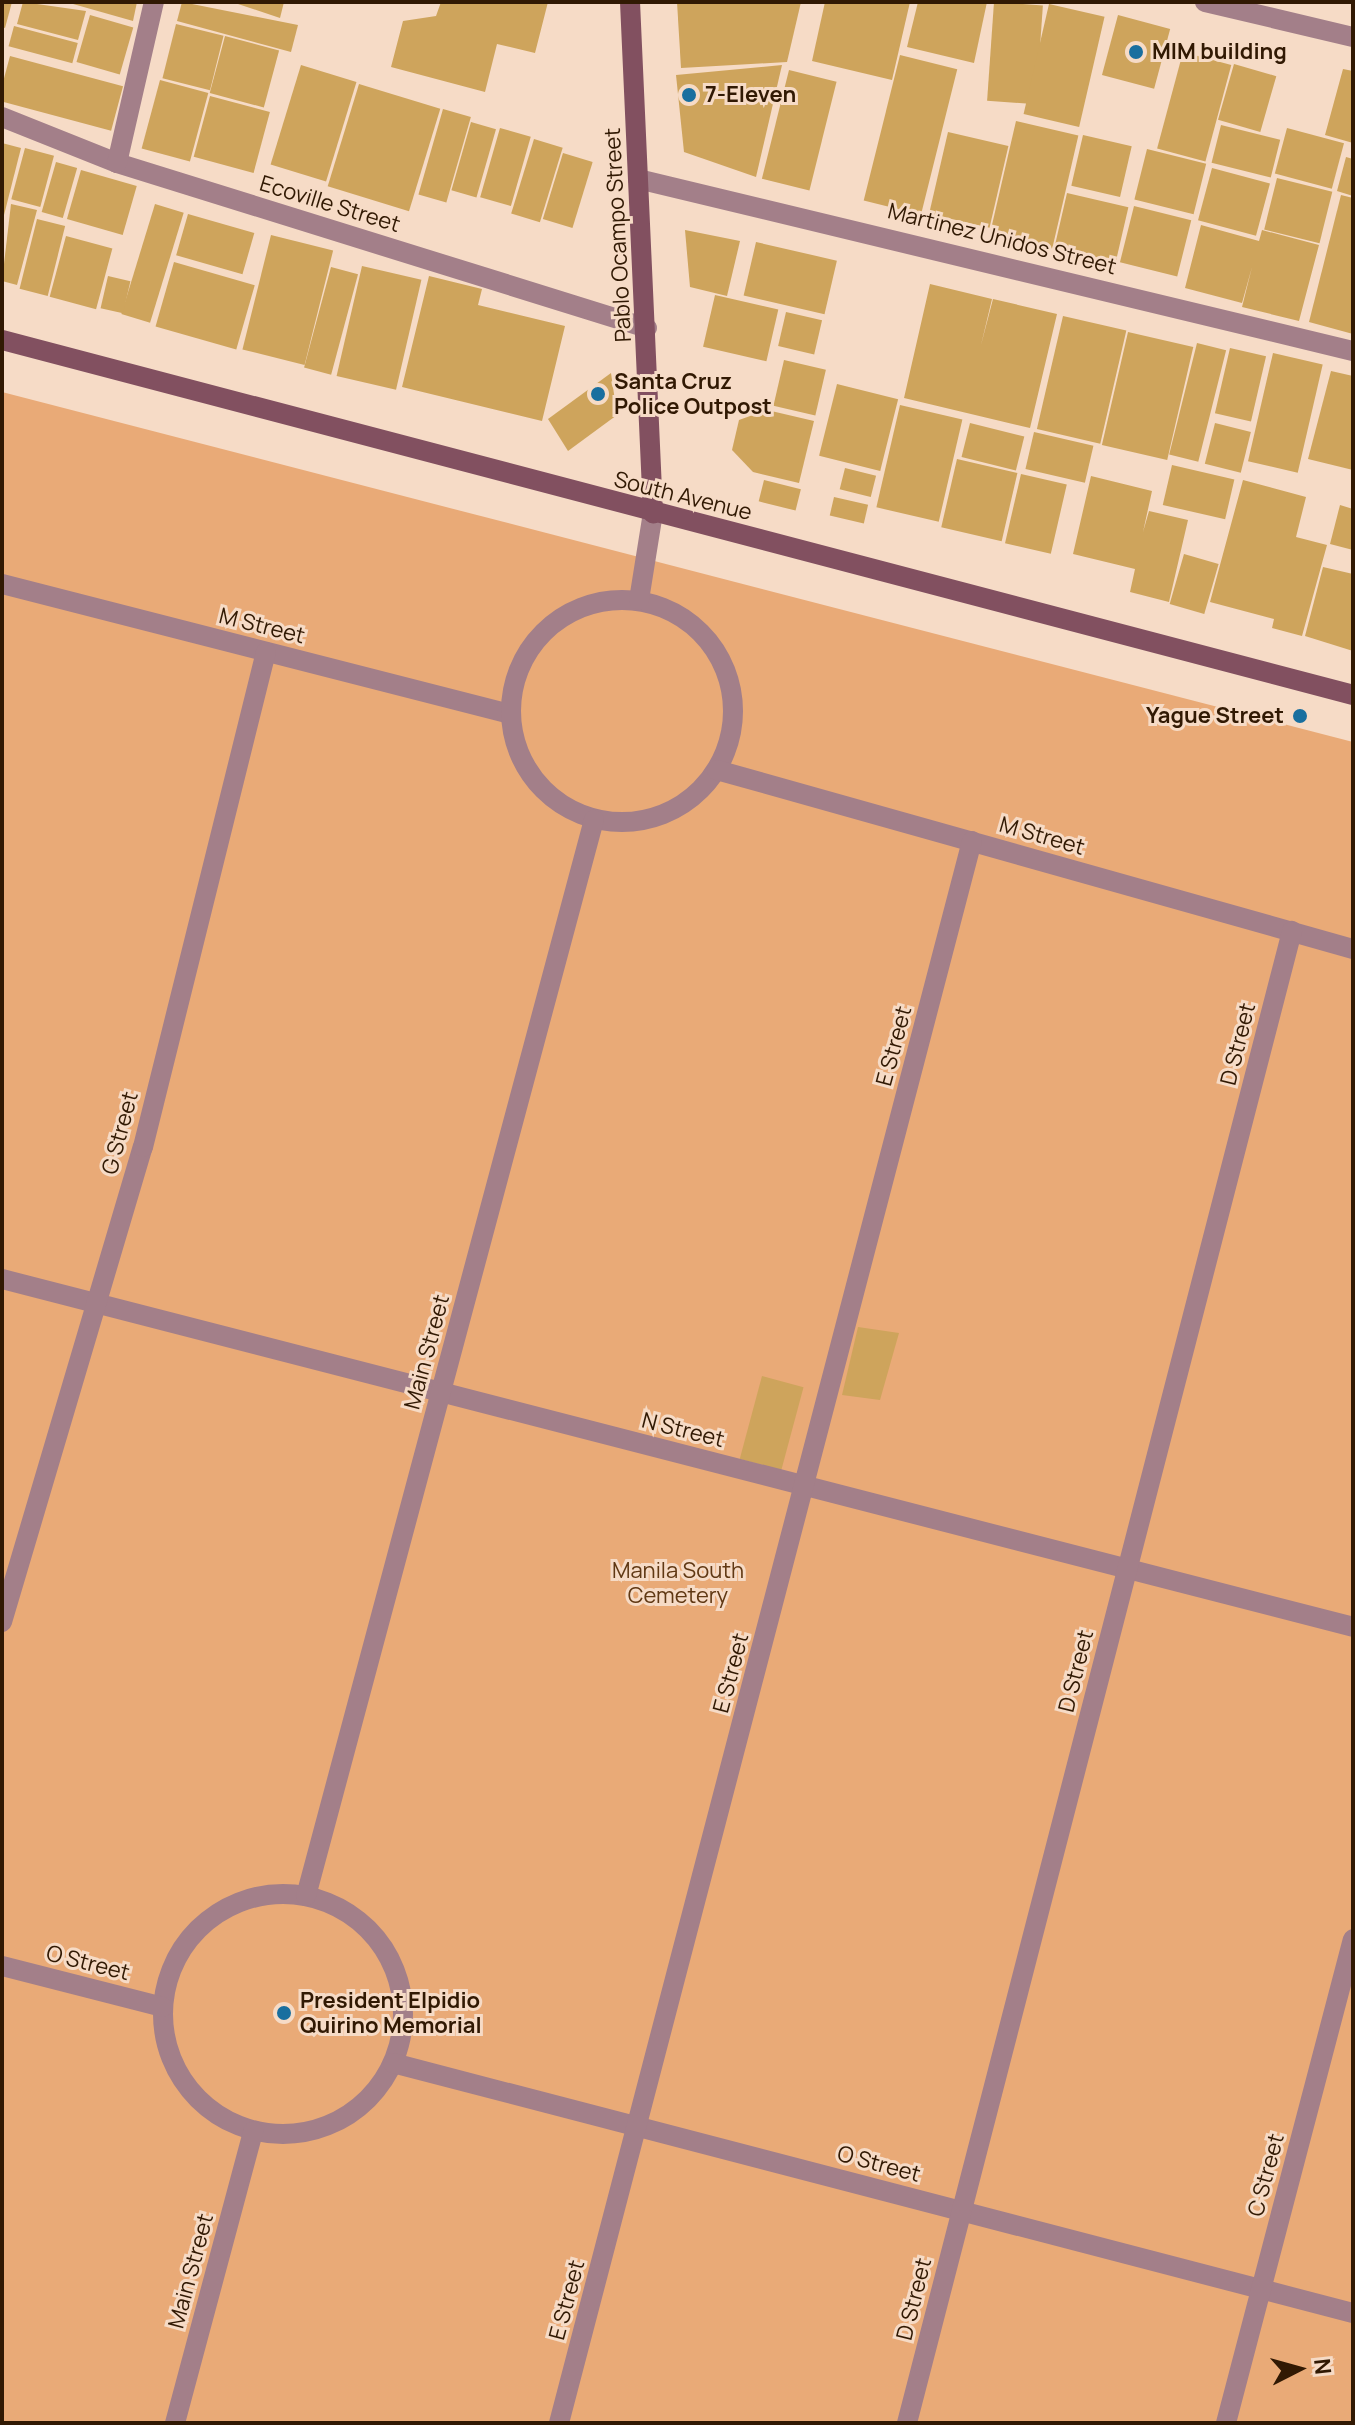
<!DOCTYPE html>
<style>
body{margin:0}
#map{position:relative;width:1355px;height:2425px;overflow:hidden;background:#f6dbc6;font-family:Manrope,sans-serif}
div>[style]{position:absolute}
.green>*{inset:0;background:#e9aa77}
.building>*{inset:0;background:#cea45c;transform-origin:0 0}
.lane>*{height:20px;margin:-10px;padding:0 10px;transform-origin:10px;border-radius:10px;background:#a37f89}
.lane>.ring{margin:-10px;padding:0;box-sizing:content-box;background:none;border:20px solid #a37f89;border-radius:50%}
.street>*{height:20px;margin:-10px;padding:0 10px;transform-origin:10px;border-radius:10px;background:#a37f89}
.secondary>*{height:20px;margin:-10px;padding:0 10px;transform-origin:10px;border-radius:10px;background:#825060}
.dots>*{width:22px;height:22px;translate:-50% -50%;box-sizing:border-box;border:4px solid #f6dbc6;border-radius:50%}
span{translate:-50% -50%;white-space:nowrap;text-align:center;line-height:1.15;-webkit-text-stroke:6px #f6dbc6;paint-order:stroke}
.poi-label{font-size:22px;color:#311903;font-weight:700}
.left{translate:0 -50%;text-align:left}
.right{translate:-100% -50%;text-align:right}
.street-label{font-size:22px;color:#311903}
.park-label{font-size:22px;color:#603813}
.frame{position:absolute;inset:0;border:4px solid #311903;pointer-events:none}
.north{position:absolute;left:1259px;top:2329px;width:80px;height:80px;-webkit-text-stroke:6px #f6dbc6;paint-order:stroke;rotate:84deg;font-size:22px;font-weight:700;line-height:32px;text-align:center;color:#311903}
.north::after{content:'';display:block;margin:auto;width:28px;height:36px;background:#311903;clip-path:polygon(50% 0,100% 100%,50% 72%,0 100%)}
</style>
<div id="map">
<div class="green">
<div style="clip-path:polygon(2px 392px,1353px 742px,1353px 2423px,2px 2423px)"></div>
</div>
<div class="building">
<div style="clip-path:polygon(2px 2px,12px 2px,5px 28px,2px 27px)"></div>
<div style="clip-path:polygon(23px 2px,86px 11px,78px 40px,17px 24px)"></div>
<div style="clip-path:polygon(66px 2px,137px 2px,133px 21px)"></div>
<div style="clip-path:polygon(182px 2px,298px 25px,291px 52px,177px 21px)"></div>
<div style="clip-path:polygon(232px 2px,284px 2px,280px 18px)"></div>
<div style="clip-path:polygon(441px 2px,548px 2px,535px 53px,497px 44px,485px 92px,391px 67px,403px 21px,436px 16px)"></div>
<div style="clip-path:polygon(677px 2px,801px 2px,787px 62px,681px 68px)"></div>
<div style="clip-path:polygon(825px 2px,910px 2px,892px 80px,812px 61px)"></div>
<div style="clip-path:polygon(918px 2px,987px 2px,974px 63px,907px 47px)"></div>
<div style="left:994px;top:2px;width:49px;height:99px;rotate:4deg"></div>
<div style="left:1049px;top:4px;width:57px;height:113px;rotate:13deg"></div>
<div style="left:90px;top:15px;width:45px;height:49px;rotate:16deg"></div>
<div style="left:1118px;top:15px;width:54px;height:62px;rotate:15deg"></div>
<div style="left:176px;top:24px;width:49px;height:56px;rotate:14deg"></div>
<div style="left:14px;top:26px;width:66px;height:21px;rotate:15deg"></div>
<div style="left:225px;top:36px;width:56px;height:59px;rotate:15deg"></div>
<div style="left:1183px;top:52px;width:50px;height:100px;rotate:15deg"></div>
<div style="left:900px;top:55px;width:59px;height:150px;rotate:14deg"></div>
<div style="left:10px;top:56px;width:117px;height:46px;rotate:15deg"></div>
<div style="left:1234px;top:64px;width:44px;height:58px;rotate:16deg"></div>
<div style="left:301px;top:65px;width:58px;height:104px;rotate:17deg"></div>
<div style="clip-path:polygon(782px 65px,756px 177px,684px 152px,676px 75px)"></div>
<div style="clip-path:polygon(1343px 69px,1353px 71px,1353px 143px,1325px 135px)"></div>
<div style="left:789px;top:70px;width:49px;height:112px;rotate:14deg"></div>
<div style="left:160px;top:80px;width:50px;height:71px;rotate:15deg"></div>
<div style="left:359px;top:84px;width:85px;height:107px;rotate:17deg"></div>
<div style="left:210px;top:96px;width:62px;height:63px;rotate:15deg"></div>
<div style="left:443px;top:109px;width:29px;height:89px;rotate:16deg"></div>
<div style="left:1016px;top:121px;width:64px;height:116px;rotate:13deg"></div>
<div style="left:471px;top:122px;width:26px;height:71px;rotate:16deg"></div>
<div style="left:1221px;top:125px;width:61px;height:39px;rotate:14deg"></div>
<div style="left:500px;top:128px;width:32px;height:72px;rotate:16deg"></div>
<div style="left:1287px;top:128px;width:59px;height:47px;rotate:15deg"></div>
<div style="left:948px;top:132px;width:62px;height:84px;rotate:13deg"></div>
<div style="left:1083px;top:135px;width:50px;height:52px;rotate:13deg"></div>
<div style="left:534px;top:139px;width:30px;height:78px;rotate:17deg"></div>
<div style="clip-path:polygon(2px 143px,21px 148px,3px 219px,2px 218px)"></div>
<div style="left:25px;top:148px;width:30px;height:53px;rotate:15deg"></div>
<div style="left:1147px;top:149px;width:61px;height:52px;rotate:14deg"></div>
<div style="left:563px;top:153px;width:31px;height:69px;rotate:17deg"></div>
<div style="clip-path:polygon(1346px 157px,1353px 159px,1353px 196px,1337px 191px)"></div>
<div style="left:56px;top:162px;width:22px;height:52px;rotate:16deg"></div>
<div style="left:1212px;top:168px;width:60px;height:54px;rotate:15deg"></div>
<div style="left:81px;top:170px;width:58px;height:51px;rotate:16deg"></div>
<div style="left:1277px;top:178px;width:57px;height:53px;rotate:14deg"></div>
<div style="left:1067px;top:193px;width:63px;height:63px;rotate:13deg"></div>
<div style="clip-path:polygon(1341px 195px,1353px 198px,1353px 334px,1309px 322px)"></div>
<div style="clip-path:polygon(11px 204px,37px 210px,17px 285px,2px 281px)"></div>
<div style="left:155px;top:204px;width:30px;height:115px;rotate:17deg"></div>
<div style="left:1134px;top:206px;width:59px;height:58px;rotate:14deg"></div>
<div style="left:188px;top:214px;width:69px;height:43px;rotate:16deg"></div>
<div style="left:37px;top:219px;width:29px;height:72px;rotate:14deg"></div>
<div style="clip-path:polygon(1201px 225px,1259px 241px,1262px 230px,1319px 245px,1299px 321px,1242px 307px,1252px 267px,1242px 303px,1185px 288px)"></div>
<div style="clip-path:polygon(685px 230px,740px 241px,727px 296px,690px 287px)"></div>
<div style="left:271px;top:235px;width:64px;height:118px;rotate:14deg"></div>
<div style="left:66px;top:236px;width:48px;height:63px;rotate:15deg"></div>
<div style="left:756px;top:242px;width:83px;height:55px;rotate:13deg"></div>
<div style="left:174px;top:262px;width:84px;height:67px;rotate:16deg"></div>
<div style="left:362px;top:266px;width:61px;height:113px;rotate:13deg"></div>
<div style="left:331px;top:267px;width:28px;height:104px;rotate:15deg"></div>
<div style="left:108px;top:276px;width:23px;height:33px;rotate:13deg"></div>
<div style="clip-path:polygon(429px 276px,482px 289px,478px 305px,565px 326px,542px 421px,402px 387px)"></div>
<div style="clip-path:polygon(930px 284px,992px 299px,981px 345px,993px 299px,1057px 314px,1030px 428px,904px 398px)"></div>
<div style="left:715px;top:295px;width:65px;height:53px;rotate:13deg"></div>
<div style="left:786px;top:312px;width:37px;height:35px;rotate:13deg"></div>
<div style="left:1063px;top:316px;width:65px;height:116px;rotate:13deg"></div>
<div style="left:1128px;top:332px;width:67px;height:116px;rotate:13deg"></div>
<div style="left:1197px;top:343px;width:30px;height:115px;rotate:14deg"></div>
<div style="left:1230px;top:348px;width:37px;height:67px;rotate:13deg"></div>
<div style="left:1273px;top:353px;width:51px;height:111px;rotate:13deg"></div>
<div style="left:784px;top:360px;width:43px;height:47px;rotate:13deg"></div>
<div style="clip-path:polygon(1331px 371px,1353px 376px,1353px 470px,1308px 459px)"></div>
<div style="clip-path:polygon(611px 373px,617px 415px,568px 451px,548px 419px)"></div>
<div style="left:837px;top:384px;width:63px;height:74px;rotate:14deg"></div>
<div style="left:900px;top:405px;width:64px;height:105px;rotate:13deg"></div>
<div style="clip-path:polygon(767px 410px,814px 421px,799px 483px,753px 472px,732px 450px,739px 420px)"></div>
<div style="left:970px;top:423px;width:56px;height:35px;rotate:14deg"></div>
<div style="left:1215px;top:423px;width:37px;height:42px;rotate:14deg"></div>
<div style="left:1034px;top:432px;width:61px;height:38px;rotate:13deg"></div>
<div style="left:957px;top:459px;width:62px;height:70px;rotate:13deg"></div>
<div style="left:1172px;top:465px;width:64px;height:41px;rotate:13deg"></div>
<div style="left:845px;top:468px;width:32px;height:22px;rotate:14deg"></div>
<div style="left:1021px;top:474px;width:47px;height:71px;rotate:13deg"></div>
<div style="clip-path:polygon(1091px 476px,1152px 491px,1143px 532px,1149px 511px,1188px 520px,1169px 602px,1130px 592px,1135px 569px,1073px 554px)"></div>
<div style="left:764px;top:480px;width:38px;height:22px;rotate:14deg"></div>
<div style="clip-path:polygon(1243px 480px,1306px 497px,1296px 537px,1327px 545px,1302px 636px,1272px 628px,1274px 619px,1210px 602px)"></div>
<div style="left:834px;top:497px;width:35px;height:19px;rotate:13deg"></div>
<div style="clip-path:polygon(1340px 505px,1353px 509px,1353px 550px,1330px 544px)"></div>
<div style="left:1184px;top:554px;width:36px;height:52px;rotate:16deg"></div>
<div style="clip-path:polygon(1323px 567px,1353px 574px,1353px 651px,1305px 636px)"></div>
<div style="clip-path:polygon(858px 1327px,899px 1333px,880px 1400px,842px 1395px)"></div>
<div style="left:762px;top:1376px;width:43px;height:86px;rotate:15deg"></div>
</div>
<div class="lane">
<div style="left:2px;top:584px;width:524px;rotate:14.35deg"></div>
<div class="ring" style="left:511px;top:600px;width:202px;height:202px"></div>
<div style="left:639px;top:600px;width:88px;rotate:-80.9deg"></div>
<div style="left:717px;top:770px;width:661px;rotate:15.72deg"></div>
<div style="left:2px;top:1279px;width:1395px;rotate:14.44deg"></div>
<div style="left:2px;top:1622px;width:495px;rotate:-73.5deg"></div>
<div style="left:143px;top:1147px;width:510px;rotate:-76.05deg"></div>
<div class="ring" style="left:163px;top:1894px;width:220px;height:220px"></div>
<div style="left:306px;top:1896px;width:1114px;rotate:-75.02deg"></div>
<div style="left:2px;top:1966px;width:166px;rotate:14.3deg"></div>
<div style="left:393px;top:2063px;width:992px;rotate:14.6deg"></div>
<div style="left:175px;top:2423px;width:302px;rotate:-75deg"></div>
<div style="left:559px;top:2423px;width:1635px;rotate:-75.37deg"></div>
<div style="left:907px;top:2423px;width:1541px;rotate:-75.53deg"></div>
<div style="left:1226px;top:2423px;width:500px;rotate:-75.3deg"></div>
</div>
<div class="street">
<div style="left:1205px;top:2px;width:152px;rotate:13.3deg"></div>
<div style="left:2px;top:117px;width:124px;rotate:21.8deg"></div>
<div style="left:117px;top:163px;width:555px;rotate:17.29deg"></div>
<div style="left:117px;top:163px;width:165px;rotate:-77.1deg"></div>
<div style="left:638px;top:179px;width:735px;rotate:13.53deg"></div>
</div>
<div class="secondary">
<div style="left:630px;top:2px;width:512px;rotate:87.42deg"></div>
<div style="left:2px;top:340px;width:1397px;rotate:14.72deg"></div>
</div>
<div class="dots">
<div style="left:1136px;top:52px;background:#196f9f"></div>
<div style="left:689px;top:95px;background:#196f9f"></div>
<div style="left:598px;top:394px;background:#196f9f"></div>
<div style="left:1300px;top:716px;background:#196f9f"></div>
<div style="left:284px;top:2013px;background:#196f9f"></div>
</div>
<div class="poi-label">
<span class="left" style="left:1152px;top:52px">MIM building</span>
<span class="left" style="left:705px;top:95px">7-Eleven</span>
<span class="left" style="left:614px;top:394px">Santa Cruz<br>Police Outpost</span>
<span class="right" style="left:1284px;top:716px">Yague Street</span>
<span class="left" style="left:300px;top:2013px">President Elpidio<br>Quirino Memorial</span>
</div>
<div class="street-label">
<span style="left:330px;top:204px;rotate:17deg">Ecoville Street</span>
<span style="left:618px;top:235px;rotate:-93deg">Pablo Ocampo Street</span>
<span style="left:1002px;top:239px;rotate:14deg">Martinez Unidos Street</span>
<span style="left:683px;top:496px;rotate:14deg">South Avenue</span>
<span style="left:262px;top:626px;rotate:14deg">M Street</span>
<span style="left:1042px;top:836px;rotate:16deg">M Street</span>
<span style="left:1238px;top:1044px;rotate:-76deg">D Street</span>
<span style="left:894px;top:1046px;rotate:-75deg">E Street</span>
<span style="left:120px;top:1133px;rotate:-75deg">G Street</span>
<span style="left:427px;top:1352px;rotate:-75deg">Main Street</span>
<span style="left:683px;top:1430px;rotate:14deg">N Street</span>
<span style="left:1076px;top:1671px;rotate:-76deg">D Street</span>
<span style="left:731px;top:1673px;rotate:-75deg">E Street</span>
<span style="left:88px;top:1963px;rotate:14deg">O Street</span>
<span style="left:879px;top:2164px;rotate:15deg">O Street</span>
<span style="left:1266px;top:2175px;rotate:-75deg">C Street</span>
<span style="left:191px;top:2271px;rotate:-75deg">Main Street</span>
<span style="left:914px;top:2299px;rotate:-76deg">D Street</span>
<span style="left:567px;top:2300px;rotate:-75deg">E Street</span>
</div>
<div class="park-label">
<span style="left:678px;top:1583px">Manila South<br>Cemetery</span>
</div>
<div class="frame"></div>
<div class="north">N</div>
</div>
